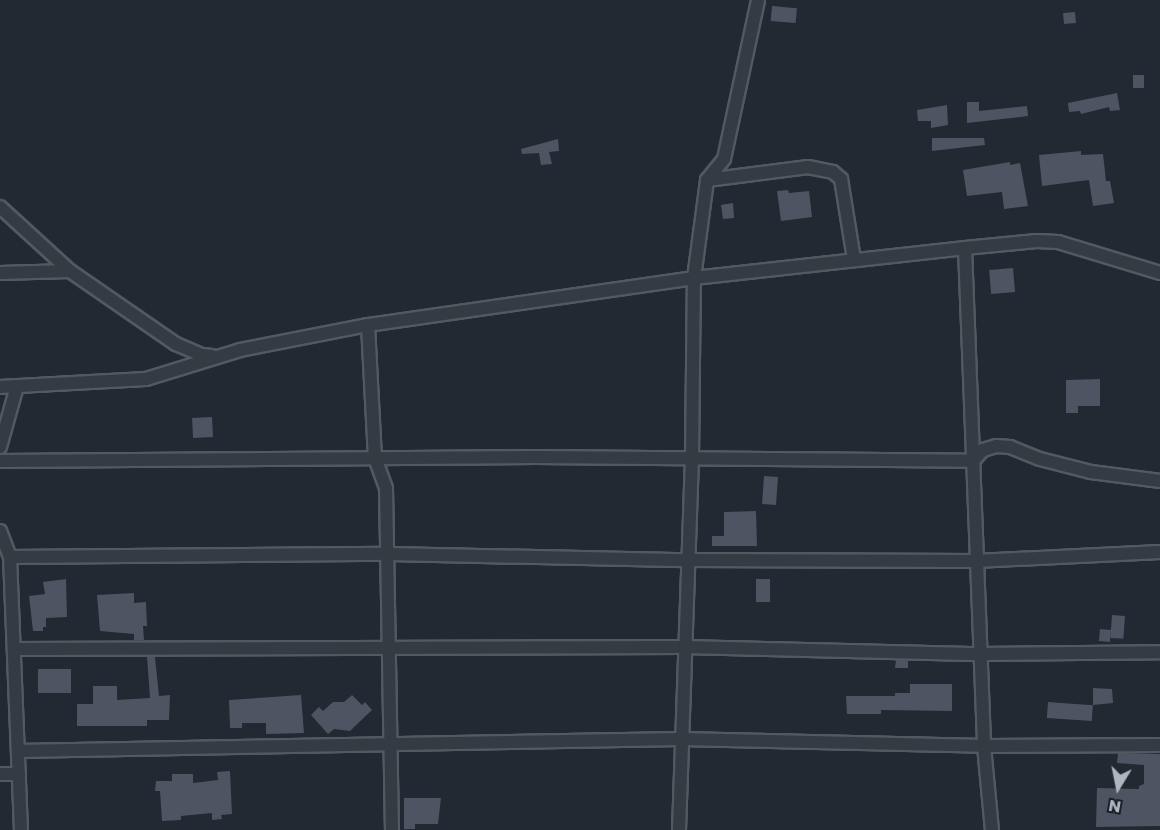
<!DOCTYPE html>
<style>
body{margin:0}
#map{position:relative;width:1160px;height:830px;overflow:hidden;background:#212932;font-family:Poppins,sans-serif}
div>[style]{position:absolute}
.building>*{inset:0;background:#4c5561;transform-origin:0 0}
.roads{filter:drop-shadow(2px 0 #525961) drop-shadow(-2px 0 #525961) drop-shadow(0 2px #525961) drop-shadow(0 -2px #525961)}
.minor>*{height:12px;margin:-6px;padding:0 6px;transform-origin:6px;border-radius:6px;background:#343b43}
span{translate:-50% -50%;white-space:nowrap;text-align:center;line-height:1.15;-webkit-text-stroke:4.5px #1a2028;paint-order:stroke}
.north{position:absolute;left:1088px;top:758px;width:60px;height:60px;-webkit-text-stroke:4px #1a2028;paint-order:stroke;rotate:190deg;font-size:16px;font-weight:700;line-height:24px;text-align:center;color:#aeb6c0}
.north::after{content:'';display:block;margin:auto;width:21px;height:27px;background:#aeb6c0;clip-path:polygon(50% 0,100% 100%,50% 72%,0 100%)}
</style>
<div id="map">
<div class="building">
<div style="left:772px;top:6px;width:25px;height:15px;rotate:5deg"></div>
<div style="left:1075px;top:12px;width:11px;height:12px;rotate:85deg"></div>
<div style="left:1133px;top:75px;width:11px;height:13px"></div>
<div style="clip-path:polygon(1117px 93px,1120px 110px,1110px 111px,1109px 107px,1081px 114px,1080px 111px,1069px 112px,1068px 103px)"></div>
<div style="clip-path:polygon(967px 102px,979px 102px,979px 111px,1027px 106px,1028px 116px,967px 123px)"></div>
<div style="clip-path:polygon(947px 105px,948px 125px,931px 128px,931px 121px,918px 121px,917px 110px)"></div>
<div style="clip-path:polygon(932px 138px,984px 138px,985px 145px,932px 151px)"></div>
<div style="clip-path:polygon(558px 139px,559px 151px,549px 152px,552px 164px,541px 165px,539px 153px,522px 154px,521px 149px)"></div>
<div style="clip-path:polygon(1081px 151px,1081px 155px,1103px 154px,1106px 181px,1110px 181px,1114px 203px,1093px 206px,1089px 180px,1042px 186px,1039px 155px)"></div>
<div style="clip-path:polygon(1010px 162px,1010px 165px,1020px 163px,1028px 206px,1004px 209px,1002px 192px,967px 196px,963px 170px)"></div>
<div style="clip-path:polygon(788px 190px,789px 193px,809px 191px,812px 217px,781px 221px,777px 191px)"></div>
<div style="clip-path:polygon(733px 203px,734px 218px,723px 219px,721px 205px)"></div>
<div style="left:1013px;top:268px;width:24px;height:24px;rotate:85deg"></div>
<div style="clip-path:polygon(1100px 379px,1100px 406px,1078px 406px,1078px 413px,1066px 413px,1066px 380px)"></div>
<div style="left:212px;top:417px;width:20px;height:20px;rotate:87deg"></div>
<div style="left:764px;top:476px;width:14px;height:28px;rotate:4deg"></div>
<div style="clip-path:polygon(756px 511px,757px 546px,712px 546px,712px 536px,724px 536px,724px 512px)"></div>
<div style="clip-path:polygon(66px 579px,67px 617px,46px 618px,46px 627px,43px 627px,43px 631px,33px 631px,29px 596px,45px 594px,43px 582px)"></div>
<div style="left:756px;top:579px;width:14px;height:23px"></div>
<div style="clip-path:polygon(134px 593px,134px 603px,146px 602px,147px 626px,143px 626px,144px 640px,134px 640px,134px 634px,100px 631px,97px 595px)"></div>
<div style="left:1112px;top:615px;width:13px;height:23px;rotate:4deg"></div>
<div style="left:1100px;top:629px;width:11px;height:12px;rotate:5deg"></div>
<div style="clip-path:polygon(147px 657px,155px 657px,159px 696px,170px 695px,169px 720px,147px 720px,147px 726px,77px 726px,77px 704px,93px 704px,93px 686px,117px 686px,117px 700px,150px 698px)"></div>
<div style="clip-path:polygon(896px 660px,908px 661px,908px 668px,895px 668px)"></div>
<div style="left:38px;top:669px;width:33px;height:24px"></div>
<div style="clip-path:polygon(910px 684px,952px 684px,952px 711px,881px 710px,881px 714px,847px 714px,846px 696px,895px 696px,895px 693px,910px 693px)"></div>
<div style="clip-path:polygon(1093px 688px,1112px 689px,1113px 703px,1093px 705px)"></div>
<div style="clip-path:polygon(301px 695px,304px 733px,266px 734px,266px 723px,242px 723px,242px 728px,230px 728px,229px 700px)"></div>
<div style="clip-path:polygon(352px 695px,362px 705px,365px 702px,372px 710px,350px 731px,334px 729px,328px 734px,311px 715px,319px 707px,323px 711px,333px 702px,344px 702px)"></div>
<div style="left:1048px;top:702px;width:45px;height:16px;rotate:4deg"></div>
<div style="clip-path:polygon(1118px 753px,1160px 754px,1160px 826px,1096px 827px,1097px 788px,1139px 789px,1139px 786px,1144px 784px,1144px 765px,1117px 763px)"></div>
<div style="clip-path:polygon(230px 771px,232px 814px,221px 815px,222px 819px,212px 820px,212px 813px,181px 816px,181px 820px,162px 821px,160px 791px,155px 791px,156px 781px,172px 781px,172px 774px,193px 774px,193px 783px,218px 780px,217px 772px)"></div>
<div style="clip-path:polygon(404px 798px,441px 798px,438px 824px,415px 824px,415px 829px,404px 829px)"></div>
</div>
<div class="roads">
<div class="minor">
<div style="left:707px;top:180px;width:102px;rotate:-7.3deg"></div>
<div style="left:808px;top:167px;width:25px;rotate:11deg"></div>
<div style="left:833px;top:172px;width:11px;rotate:41deg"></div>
<div style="left:841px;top:179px;width:81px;rotate:80.8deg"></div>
<div style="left:0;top:207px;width:95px;rotate:42.4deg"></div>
<div style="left:70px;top:271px;width:129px;rotate:34.6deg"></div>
<div style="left:176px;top:344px;width:28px;rotate:23deg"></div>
<div style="left:202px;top:355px;width:10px;rotate:6deg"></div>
<div style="left:965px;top:248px;width:498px;rotate:87.8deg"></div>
<div style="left:984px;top:746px;width:84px;rotate:84.6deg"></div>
<div style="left:0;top:273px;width:70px;rotate:-1.6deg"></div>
<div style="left:368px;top:325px;width:133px;rotate:87deg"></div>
<div style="left:375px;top:458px;width:32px;rotate:70deg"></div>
<div style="left:386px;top:488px;width:342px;rotate:89deg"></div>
<div style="left:0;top:387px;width:146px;rotate:-3.1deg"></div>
<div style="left:146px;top:379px;width:98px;rotate:-17.1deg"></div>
<div style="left:240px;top:350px;width:130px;rotate:-11.1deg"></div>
<div style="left:368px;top:325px;width:329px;rotate:-8.2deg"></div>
<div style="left:694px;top:278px;width:273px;rotate:-6.3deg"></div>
<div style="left:965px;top:248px;width:72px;rotate:-5.6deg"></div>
<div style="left:1037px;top:241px;width:21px;rotate:3deg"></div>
<div style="left:1058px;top:242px;width:107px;rotate:16.9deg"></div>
<div style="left:0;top:447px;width:63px;rotate:-74.4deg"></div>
<div style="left:0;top:461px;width:536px;rotate:-0.43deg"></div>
<div style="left:536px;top:457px;width:437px;rotate:0.5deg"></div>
<div style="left:973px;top:461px;width:15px;rotate:-48deg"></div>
<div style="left:983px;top:450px;width:14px;rotate:-17deg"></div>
<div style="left:996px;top:446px;width:14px;rotate:4deg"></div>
<div style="left:1010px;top:447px;width:32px;rotate:22deg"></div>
<div style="left:1040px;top:459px;width:53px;rotate:14.3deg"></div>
<div style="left:1091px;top:472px;width:70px;rotate:7.4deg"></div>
<div style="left:0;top:531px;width:28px;rotate:69deg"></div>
<div style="left:10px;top:557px;width:273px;rotate:87.7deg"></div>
<div style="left:10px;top:557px;width:379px;rotate:-0.5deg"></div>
<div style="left:389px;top:554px;width:298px;rotate:1.2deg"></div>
<div style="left:687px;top:560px;width:289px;rotate:0.2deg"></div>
<div style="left:976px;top:561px;width:184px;rotate:-2.8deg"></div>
<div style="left:14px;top:649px;width:670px;rotate:-0.17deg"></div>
<div style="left:684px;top:647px;width:297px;rotate:1.4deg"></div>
<div style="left:981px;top:654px;width:179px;rotate:-0.6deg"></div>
<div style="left:18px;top:751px;width:663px;rotate:-1.04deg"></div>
<div style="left:681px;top:739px;width:303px;rotate:1.3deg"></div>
<div style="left:984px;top:746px;width:176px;rotate:-0.3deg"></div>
<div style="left:0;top:774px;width:19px"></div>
<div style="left:679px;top:830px;width:371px;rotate:-88deg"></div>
<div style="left:692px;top:459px;width:181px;rotate:-89.4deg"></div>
<div style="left:694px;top:278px;width:99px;rotate:-82.4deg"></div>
<div style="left:707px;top:180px;width:27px;rotate:-51deg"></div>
<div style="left:724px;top:159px;width:163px;rotate:-77.9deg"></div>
</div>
</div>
<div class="north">N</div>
</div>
